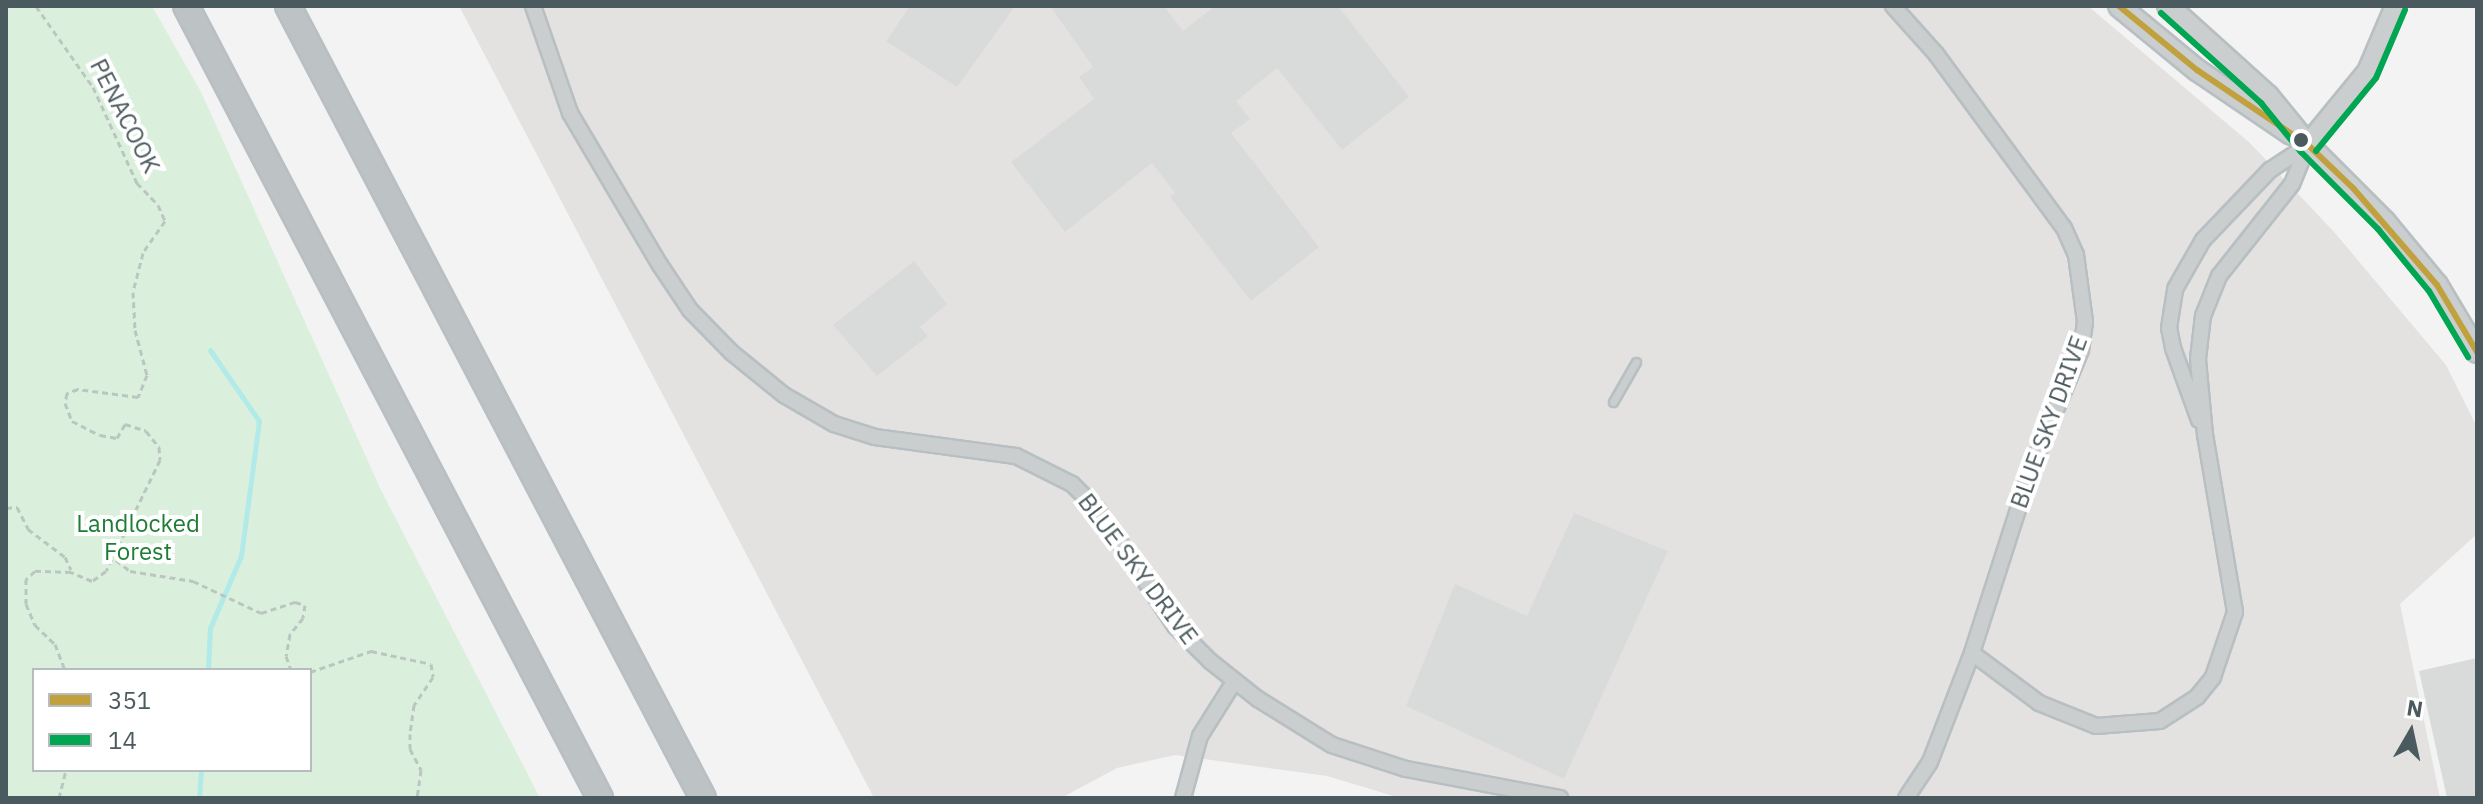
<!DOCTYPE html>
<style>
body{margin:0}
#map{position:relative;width:2483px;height:804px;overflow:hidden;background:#f3f3f3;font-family:"IBM Plex Sans",sans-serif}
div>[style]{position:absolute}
.commercial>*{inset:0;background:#e4e2e1}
.green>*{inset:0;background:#daf0dc}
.stream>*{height:5px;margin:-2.5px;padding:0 2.5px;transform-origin:2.5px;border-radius:2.5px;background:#b1eae8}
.building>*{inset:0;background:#d9dbdb}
.path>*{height:3px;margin-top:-1.5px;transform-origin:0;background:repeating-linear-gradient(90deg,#bbc6c0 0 6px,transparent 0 10px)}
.roads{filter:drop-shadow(2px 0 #b8bfc2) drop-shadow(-2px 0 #b8bfc2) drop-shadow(0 2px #b8bfc2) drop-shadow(0 -2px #b8bfc2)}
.lane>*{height:7px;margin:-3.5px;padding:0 3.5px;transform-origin:3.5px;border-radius:3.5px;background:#cbcece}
.street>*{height:14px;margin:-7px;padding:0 7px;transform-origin:7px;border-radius:7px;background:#cbcece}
.secondary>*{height:20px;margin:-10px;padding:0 10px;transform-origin:10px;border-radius:10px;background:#cacece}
.highway>*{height:24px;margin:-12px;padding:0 12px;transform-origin:12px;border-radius:12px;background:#bdc3c5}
.bus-1>*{height:6px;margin:-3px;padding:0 3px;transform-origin:3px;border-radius:3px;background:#c0a13e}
.bus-2>*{height:6px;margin:-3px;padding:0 3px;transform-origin:3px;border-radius:3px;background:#00a651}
.dots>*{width:22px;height:22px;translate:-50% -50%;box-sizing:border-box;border:4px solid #fff;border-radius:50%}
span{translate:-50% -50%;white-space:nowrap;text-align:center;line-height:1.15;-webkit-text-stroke:8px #fff;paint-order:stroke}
.street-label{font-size:24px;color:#4b5a5e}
.park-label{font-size:24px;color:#1f7c36}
.frame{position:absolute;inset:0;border:8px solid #4b5a5e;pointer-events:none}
.legend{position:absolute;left:32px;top:668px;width:280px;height:104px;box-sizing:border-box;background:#fff;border:2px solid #b7bdbf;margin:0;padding:10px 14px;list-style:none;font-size:24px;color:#4b5a5e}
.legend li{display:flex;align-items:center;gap:16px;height:40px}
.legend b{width:40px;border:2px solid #b7bdbf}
.north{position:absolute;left:2371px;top:692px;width:80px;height:80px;-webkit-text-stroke:6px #fff;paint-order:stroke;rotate:9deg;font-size:22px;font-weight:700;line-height:32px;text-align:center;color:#4b5a5e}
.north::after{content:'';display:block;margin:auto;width:28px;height:36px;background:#4b5a5e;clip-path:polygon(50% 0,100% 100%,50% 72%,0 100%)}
</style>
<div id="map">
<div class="commercial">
<div style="clip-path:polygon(459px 6px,2088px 6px,2250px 143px,2335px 233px,2446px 365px,2475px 423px,2477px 534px,2400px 604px,2440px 798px,1400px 798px,1327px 776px,1175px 755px,1117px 768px,1061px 798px,874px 798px)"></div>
</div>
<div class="green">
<div style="clip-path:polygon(evenodd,6px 6px,152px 6px,201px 92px,381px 490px,540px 798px,6px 798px,6px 6px,34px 670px,310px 670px,310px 770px,34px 770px,34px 670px)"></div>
</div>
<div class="stream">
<div style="left:208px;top:670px;width:42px;rotate:-87.3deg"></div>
<div style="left:210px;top:628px;width:78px;rotate:-66.7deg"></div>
<div style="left:241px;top:556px;width:136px;rotate:-82.4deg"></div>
<div style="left:259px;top:421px;width:86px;rotate:-124.6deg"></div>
<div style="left:199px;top:798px;width:28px;rotate:-86deg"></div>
</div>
<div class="building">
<div style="clip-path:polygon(910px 6px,1015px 6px,957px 87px,886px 41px)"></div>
<div style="clip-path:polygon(1050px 6px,1164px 6px,1183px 31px,1215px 6px,1338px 6px,1409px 97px,1342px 150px,1277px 68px,1236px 101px,1250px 119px,1231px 133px,1319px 247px,1251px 301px,1170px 197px,1175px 193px,1152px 163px,1065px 232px,1011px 162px,1094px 99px,1079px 77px,1093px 67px)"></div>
<div style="clip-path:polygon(914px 261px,947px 304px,920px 327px,928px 336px,877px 376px,833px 325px)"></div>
<div style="clip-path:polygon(1574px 513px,1668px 551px,1564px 779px,1406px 706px,1455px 584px,1527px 616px)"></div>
<div style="clip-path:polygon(2477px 658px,2477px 798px,2447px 798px,2419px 671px)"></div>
</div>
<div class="path">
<div style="left:36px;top:6px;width:99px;rotate:54.9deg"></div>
<div style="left:93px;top:87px;width:106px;rotate:65.4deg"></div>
<div style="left:137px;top:183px;width:30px;rotate:46deg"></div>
<div style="left:158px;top:205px;width:17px;rotate:66deg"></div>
<div style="left:165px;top:221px;width:39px;rotate:125deg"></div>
<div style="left:143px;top:253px;width:40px;rotate:104.4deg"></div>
<div style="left:133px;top:292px;width:38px;rotate:87deg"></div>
<div style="left:135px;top:330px;width:47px;rotate:75.1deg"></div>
<div style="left:147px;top:375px;width:24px;rotate:112deg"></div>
<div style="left:138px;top:397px;width:61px;rotate:-172.4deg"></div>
<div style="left:78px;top:389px;width:12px;rotate:160deg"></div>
<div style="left:67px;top:393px;width:10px;rotate:101deg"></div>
<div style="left:65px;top:403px;width:19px;rotate:69deg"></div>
<div style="left:72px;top:421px;width:31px;rotate:27deg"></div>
<div style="left:100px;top:435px;width:17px;rotate:10deg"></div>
<div style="left:117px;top:438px;width:16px;rotate:-60deg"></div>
<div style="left:125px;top:424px;width:22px;rotate:18deg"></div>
<div style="left:146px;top:431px;width:21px;rotate:51deg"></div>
<div style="left:159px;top:447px;width:13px;rotate:86deg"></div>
<div style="left:160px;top:460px;width:123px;rotate:115.9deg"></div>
<div style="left:106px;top:571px;width:17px;rotate:144deg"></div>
<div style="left:92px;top:581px;width:23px;rotate:-157deg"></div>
<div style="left:71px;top:572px;width:36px;rotate:-178deg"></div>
<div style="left:35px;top:571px;width:12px;rotate:138deg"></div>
<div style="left:26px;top:579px;width:25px;rotate:90deg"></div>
<div style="left:26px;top:604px;width:23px;rotate:67deg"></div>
<div style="left:35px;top:625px;width:28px;rotate:44deg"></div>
<div style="left:55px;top:644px;width:28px;rotate:69deg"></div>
<div style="left:6px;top:508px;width:11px;rotate:-5deg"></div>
<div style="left:17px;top:507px;width:25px;rotate:63deg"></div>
<div style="left:28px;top:529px;width:46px;rotate:37.1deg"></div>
<div style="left:65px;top:557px;width:14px;rotate:65deg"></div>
<div style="left:116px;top:560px;width:18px;rotate:38deg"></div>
<div style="left:130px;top:571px;width:64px;rotate:9deg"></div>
<div style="left:193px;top:581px;width:75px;rotate:25.2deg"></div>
<div style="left:261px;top:613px;width:36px;rotate:-18deg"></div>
<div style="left:295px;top:602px;width:10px;rotate:17deg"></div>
<div style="left:305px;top:605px;width:13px;rotate:99deg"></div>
<div style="left:303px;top:618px;width:21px;rotate:129deg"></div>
<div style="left:290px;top:634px;width:22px;rotate:100deg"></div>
<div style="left:286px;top:656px;width:15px;rotate:70deg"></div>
<div style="left:310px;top:672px;width:65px;rotate:-19deg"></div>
<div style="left:371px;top:651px;width:61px;rotate:12.2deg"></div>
<div style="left:431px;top:664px;width:13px;rotate:81deg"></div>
<div style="left:433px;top:677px;width:34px;rotate:124deg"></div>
<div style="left:414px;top:705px;width:29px;rotate:98deg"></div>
<div style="left:410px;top:734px;width:15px;rotate:90deg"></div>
<div style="left:410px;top:749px;width:24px;rotate:62deg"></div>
<div style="left:421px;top:770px;width:28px;rotate:98deg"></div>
<div style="left:59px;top:798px;width:29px;rotate:-76deg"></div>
</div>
<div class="roads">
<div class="lane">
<div style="left:1613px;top:402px;width:46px;rotate:-60.1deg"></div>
</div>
<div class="street">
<div style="left:533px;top:6px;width:113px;rotate:70.9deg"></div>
<div style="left:570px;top:113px;width:177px;rotate:59.4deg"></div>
<div style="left:660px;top:265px;width:54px;rotate:56.3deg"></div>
<div style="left:690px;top:310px;width:59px;rotate:45.7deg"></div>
<div style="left:731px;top:352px;width:68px;rotate:39.1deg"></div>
<div style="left:784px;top:395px;width:58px;rotate:30.1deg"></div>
<div style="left:834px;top:424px;width:43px;rotate:17.6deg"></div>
<div style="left:875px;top:437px;width:142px;rotate:7.7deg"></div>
<div style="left:1016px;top:456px;width:63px;rotate:26.6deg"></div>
<div style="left:1072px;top:484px;width:37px;rotate:45deg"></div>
<div style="left:1098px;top:510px;width:139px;rotate:56.4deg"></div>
<div style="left:1175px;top:626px;width:49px;rotate:45deg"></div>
<div style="left:1210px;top:661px;width:61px;rotate:38.4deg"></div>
<div style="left:1258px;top:699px;width:87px;rotate:31.9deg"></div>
<div style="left:1332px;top:745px;width:78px;rotate:18deg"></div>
<div style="left:1406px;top:769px;width:157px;rotate:10.7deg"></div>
<div style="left:1893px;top:6px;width:64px;rotate:48.1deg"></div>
<div style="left:1936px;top:54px;width:216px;rotate:53.7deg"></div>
<div style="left:2064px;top:228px;width:30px;rotate:66deg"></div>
<div style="left:2076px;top:255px;width:68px;rotate:82.3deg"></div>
<div style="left:2085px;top:322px;width:28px;rotate:98deg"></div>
<div style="left:2081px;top:350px;width:132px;rotate:112.7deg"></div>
<div style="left:2030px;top:472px;width:190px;rotate:107.8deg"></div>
<div style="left:1972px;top:653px;width:117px;rotate:111.1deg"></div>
<div style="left:1930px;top:762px;width:43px;rotate:123.7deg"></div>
<div style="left:2199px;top:420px;width:77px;rotate:-109.9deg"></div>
<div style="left:2173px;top:348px;width:20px;rotate:-101deg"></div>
<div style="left:2169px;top:328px;width:39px;rotate:-81deg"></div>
<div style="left:2175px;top:289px;width:56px;rotate:-60.3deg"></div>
<div style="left:2203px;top:240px;width:97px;rotate:-46.3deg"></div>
<div style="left:2270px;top:170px;width:45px;rotate:-33.3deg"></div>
<div style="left:1972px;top:653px;width:84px;rotate:36.7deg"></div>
<div style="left:2039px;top:703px;width:61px;rotate:22deg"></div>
<div style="left:2096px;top:726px;width:64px;rotate:-4.5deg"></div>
<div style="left:2160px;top:721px;width:44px;rotate:-33deg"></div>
<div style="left:2197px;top:697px;width:26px;rotate:-51deg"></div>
<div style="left:2213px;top:677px;width:69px;rotate:-71.3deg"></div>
<div style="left:2235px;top:612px;width:180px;rotate:-99.6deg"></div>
<div style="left:2205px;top:435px;width:76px;rotate:-95.3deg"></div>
<div style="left:2198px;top:359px;width:43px;rotate:-83.4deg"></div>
<div style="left:2203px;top:316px;width:43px;rotate:-68.2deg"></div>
<div style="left:2219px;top:276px;width:117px;rotate:-51.6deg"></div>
<div style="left:2292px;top:184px;width:42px;rotate:-67.7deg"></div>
<div style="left:1183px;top:798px;width:64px;rotate:-74.7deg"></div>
<div style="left:1200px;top:736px;width:64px;rotate:-57.8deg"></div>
</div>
<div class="secondary">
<div style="left:2119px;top:6px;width:101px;rotate:39.4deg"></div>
<div style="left:2197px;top:70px;width:114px;rotate:34.2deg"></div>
<div style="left:2168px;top:6px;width:135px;rotate:42deg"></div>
<div style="left:2268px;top:96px;width:63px;rotate:50.8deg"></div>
<div style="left:2308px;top:145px;width:109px;rotate:45deg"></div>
<div style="left:2385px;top:222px;width:82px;rotate:50.5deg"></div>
<div style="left:2437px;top:285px;width:78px;rotate:59.2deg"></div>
<div style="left:2308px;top:145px;width:94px;rotate:-50.6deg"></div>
<div style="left:2368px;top:72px;width:72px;rotate:-67deg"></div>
</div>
<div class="highway">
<div style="left:186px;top:6px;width:894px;rotate:62.4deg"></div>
<div style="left:288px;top:6px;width:894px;rotate:62.35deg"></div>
</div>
</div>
<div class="bus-1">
<div style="left:2119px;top:6px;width:101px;rotate:39.4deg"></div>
<div style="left:2197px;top:70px;width:134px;rotate:34deg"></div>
<div style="left:2308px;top:145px;width:62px;rotate:43.7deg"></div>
<div style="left:2353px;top:188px;width:128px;rotate:49.1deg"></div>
<div style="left:2437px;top:285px;width:78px;rotate:59.2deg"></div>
</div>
<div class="bus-2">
<div style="left:2161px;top:13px;width:135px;rotate:42deg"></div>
<div style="left:2261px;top:103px;width:63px;rotate:50.8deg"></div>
<div style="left:2301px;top:152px;width:109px;rotate:45deg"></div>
<div style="left:2378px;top:229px;width:80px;rotate:50.6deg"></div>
<div style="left:2429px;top:291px;width:77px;rotate:59.4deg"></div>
<div style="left:2316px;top:151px;width:94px;rotate:-50.6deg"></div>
<div style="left:2376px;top:78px;width:74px;rotate:-66.9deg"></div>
</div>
<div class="dots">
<div style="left:2301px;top:140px;background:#4b5a5e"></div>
</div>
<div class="street-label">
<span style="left:125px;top:116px;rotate:63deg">PENACOOK</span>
<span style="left:2049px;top:422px;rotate:-70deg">BLUE SKY DRIVE</span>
<span style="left:1138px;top:569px;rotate:53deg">BLUE SKY DRIVE</span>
</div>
<div class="park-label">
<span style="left:138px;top:538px">Landlocked<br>Forest</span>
</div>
<div class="frame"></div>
<ul class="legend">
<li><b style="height:10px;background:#c0a13e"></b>351</li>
<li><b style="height:10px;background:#00a651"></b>14</li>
</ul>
<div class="north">N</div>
</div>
